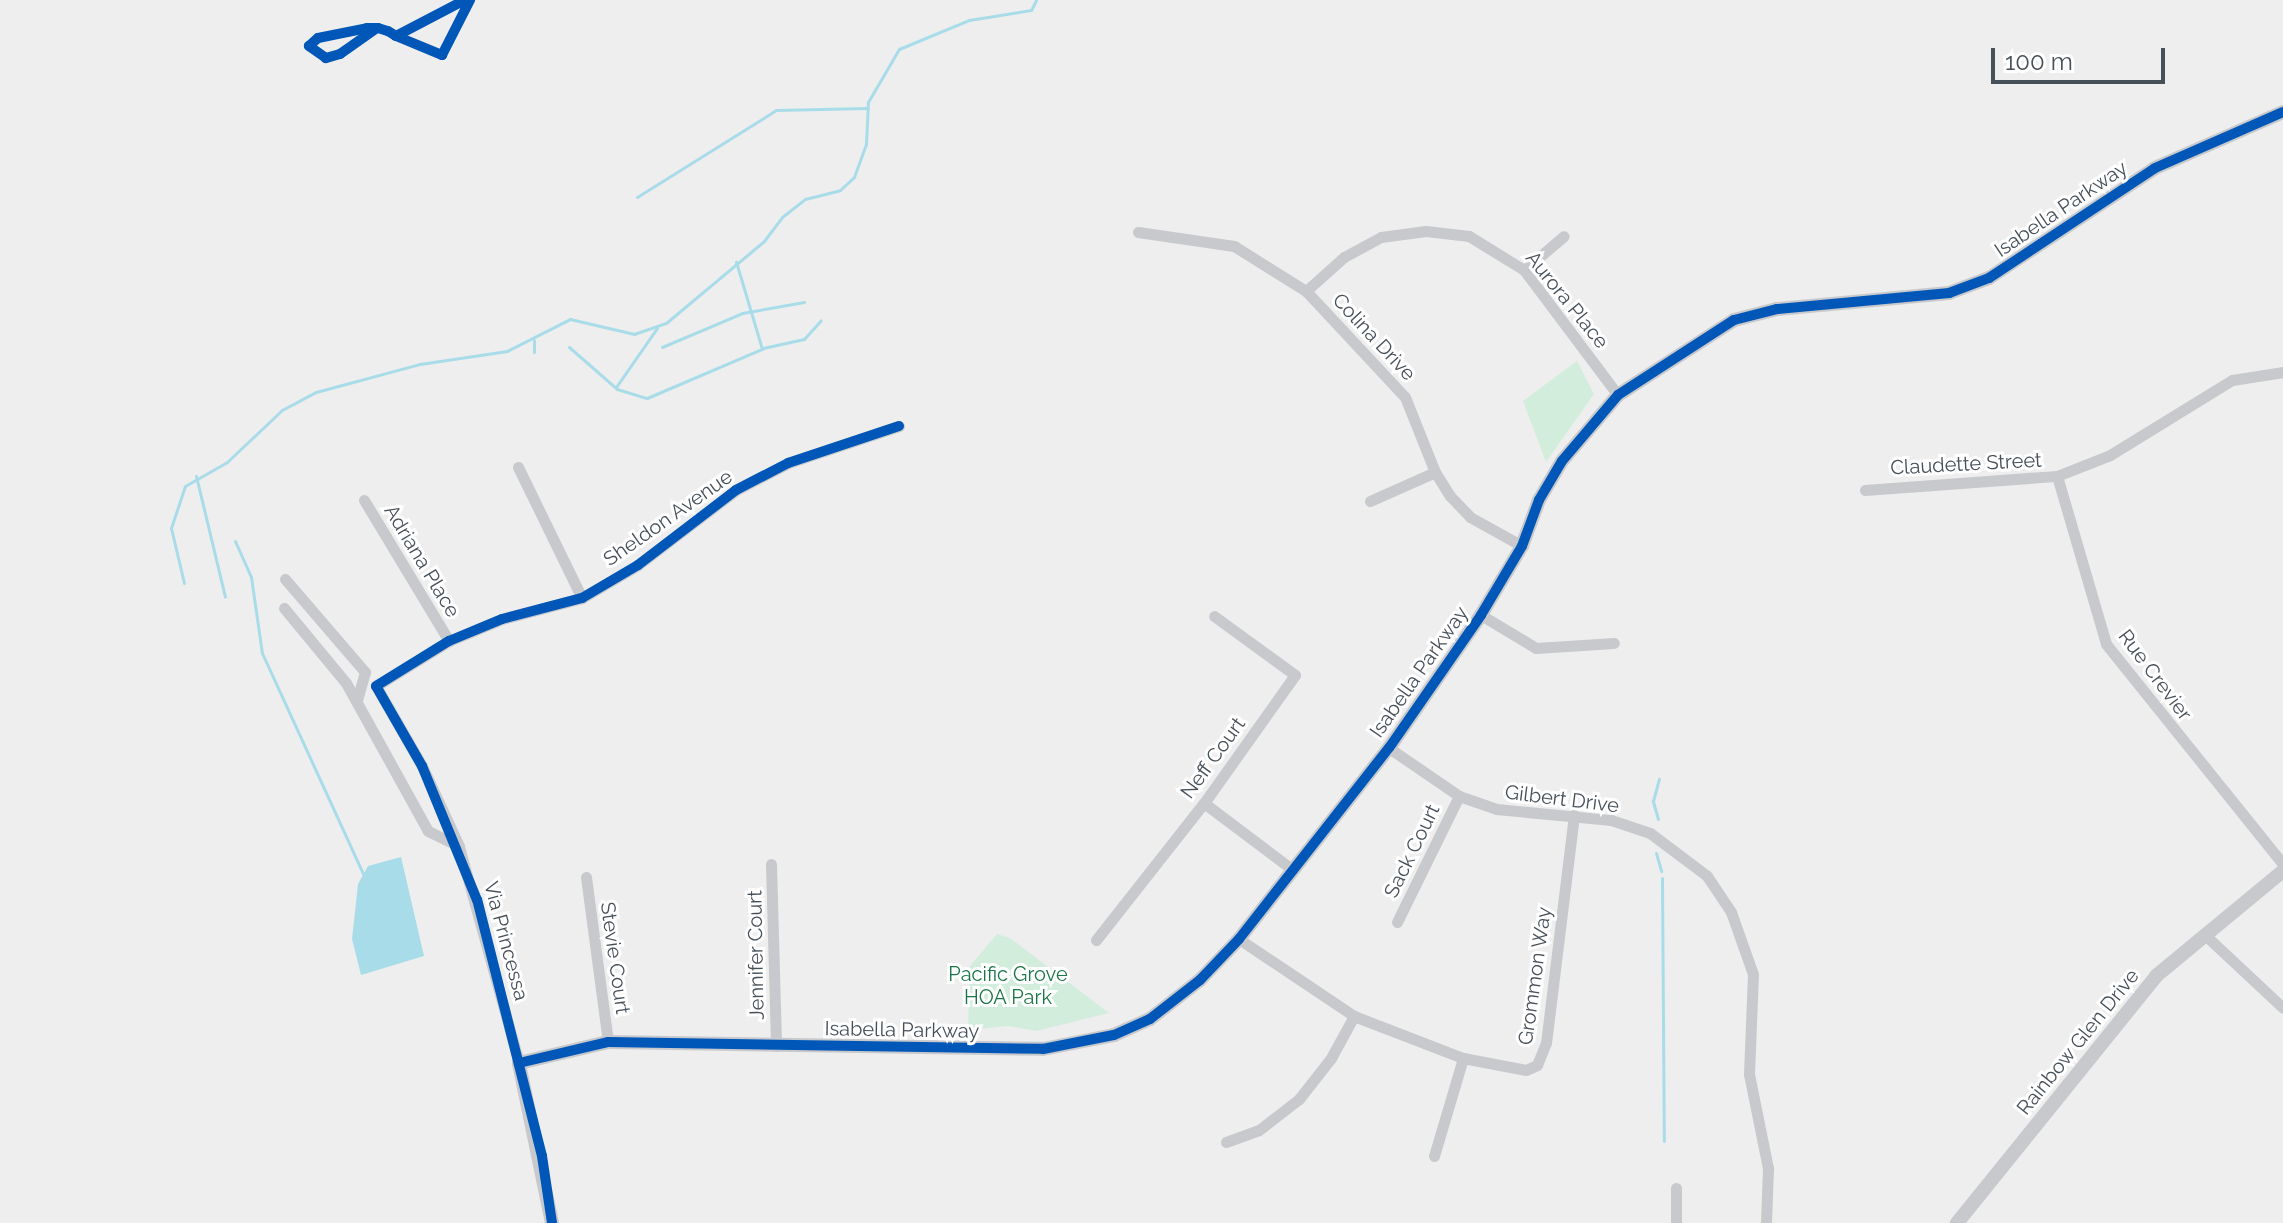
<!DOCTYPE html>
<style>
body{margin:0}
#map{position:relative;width:2283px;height:1223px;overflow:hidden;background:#eee;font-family:Raleway,sans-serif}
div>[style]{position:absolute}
.green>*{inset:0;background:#d2eddc}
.water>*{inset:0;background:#a9dce9}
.stream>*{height:3px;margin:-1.5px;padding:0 1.5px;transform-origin:1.5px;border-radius:1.5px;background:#a9dce9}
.minor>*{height:11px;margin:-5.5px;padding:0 5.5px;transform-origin:5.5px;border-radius:5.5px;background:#c7c9cc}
.tertiary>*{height:14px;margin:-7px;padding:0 7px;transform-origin:7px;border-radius:7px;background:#c7c9cc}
.cycleway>*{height:10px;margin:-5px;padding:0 5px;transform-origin:5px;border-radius:5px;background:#0057b8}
span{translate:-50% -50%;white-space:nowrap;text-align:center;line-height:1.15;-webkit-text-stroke:6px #fff;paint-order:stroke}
.street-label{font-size:20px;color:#465059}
.park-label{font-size:20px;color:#1b7647}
.scale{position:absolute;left:1991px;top:48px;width:174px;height:36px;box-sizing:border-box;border:4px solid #465059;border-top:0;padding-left:10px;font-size:24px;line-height:28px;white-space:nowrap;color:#465059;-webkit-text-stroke:6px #fff;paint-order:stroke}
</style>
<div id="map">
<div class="green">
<div style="clip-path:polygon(1577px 361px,1594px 394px,1546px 462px,1523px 401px)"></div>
<div style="clip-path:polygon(997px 934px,1010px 938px,1109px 1013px,1037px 1031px,1007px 1026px,968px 1030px,970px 966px)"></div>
</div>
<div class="water">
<div style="clip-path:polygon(401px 857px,424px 956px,361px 975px,352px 939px,358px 884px,368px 866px)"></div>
</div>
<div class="stream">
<div style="left:637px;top:197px;width:164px;rotate:-32deg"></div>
<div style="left:776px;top:110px;width:91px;rotate:-1.3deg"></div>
<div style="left:569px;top:347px;width:64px;rotate:41.2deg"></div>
<div style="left:617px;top:389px;width:31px;rotate:17deg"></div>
<div style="left:647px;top:398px;width:125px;rotate:-23.1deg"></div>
<div style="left:762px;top:349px;width:91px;rotate:-106.6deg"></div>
<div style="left:662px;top:347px;width:87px;rotate:-23deg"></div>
<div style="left:742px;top:313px;width:63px;rotate:-10.1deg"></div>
<div style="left:763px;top:348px;width:42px;rotate:-12.4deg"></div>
<div style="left:804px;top:339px;width:25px;rotate:-48deg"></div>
<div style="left:534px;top:352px;width:12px;rotate:-90deg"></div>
<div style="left:616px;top:387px;width:72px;rotate:-55.2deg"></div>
<div style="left:196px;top:476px;width:124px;rotate:76.5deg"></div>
<div style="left:235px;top:541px;width:39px;rotate:66deg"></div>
<div style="left:251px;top:577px;width:77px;rotate:81.8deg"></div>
<div style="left:262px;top:653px;width:247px;rotate:65.4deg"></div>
<div style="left:184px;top:583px;width:57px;rotate:-103.3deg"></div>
<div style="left:171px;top:528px;width:44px;rotate:-71.6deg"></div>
<div style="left:185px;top:486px;width:48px;rotate:-29.7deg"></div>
<div style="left:227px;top:462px;width:76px;rotate:-43.4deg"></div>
<div style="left:282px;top:410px;width:38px;rotate:-28deg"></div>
<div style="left:316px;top:392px;width:108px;rotate:-15.1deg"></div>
<div style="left:420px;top:364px;width:88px;rotate:-8.5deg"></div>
<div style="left:507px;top:351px;width:71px;rotate:-26.9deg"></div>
<div style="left:570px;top:319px;width:66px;rotate:13.2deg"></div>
<div style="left:634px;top:334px;width:34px;rotate:-19deg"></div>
<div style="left:666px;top:323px;width:128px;rotate:-39.9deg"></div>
<div style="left:764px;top:241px;width:30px;rotate:-53deg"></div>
<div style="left:782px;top:217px;width:29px;rotate:-38deg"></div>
<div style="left:805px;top:199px;width:36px;rotate:-14deg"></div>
<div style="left:840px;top:190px;width:19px;rotate:-43deg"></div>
<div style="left:854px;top:177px;width:35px;rotate:-70deg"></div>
<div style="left:866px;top:144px;width:42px;rotate:-87.3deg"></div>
<div style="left:868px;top:102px;width:61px;rotate:-59.7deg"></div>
<div style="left:899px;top:49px;width:76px;rotate:-22.5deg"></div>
<div style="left:969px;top:20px;width:63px;rotate:-9.2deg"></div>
<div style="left:1031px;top:10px;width:11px;rotate:-63deg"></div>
<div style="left:1658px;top:819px;width:19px;rotate:-106deg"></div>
<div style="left:1653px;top:801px;width:23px;rotate:-75deg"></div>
<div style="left:1656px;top:853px;width:19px;rotate:74deg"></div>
<div style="left:1662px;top:878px;width:263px;rotate:89.6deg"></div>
</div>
<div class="minor">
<div style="left:1138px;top:232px;width:97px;rotate:8.3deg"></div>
<div style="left:1234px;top:246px;width:85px;rotate:32deg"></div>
<div style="left:1306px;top:291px;width:145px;rotate:47deg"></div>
<div style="left:1405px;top:397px;width:81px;rotate:68.2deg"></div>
<div style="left:1435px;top:472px;width:28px;rotate:58deg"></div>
<div style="left:1450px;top:496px;width:29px;rotate:46deg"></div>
<div style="left:1470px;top:517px;width:60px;rotate:29.1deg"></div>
<div style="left:1524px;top:270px;width:52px;rotate:-40.4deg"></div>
<div style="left:1306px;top:291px;width:51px;rotate:-41.8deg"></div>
<div style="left:1344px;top:257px;width:42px;rotate:-28.4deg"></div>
<div style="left:1381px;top:237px;width:45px;rotate:-7.6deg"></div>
<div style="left:1426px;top:231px;width:43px;rotate:6.6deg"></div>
<div style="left:1469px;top:236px;width:65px;rotate:31.7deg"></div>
<div style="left:1524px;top:270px;width:156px;rotate:53.1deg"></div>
<div style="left:518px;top:467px;width:146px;rotate:64deg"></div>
<div style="left:2057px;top:476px;width:175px;rotate:73.7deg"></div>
<div style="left:2106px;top:644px;width:282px;rotate:51.2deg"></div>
<div style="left:1865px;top:490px;width:193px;rotate:-4.2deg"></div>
<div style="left:2057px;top:476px;width:57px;rotate:-21.6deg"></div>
<div style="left:2110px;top:455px;width:143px;rotate:-31.6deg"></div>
<div style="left:2232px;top:380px;width:52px;rotate:-8.9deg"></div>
<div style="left:364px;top:500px;width:165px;rotate:58.9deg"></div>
<div style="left:1370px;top:501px;width:71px;rotate:-24deg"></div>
<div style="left:285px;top:579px;width:123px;rotate:49.3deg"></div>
<div style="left:365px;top:672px;width:29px;rotate:106deg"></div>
<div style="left:284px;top:608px;width:97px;rotate:50.4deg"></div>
<div style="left:346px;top:683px;width:169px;rotate:61deg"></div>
<div style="left:428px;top:831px;width:34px;rotate:26deg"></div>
<div style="left:1481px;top:615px;width:64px;rotate:31deg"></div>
<div style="left:1536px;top:648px;width:78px;rotate:-3.7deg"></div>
<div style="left:1389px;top:748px;width:85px;rotate:34.4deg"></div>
<div style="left:1459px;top:796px;width:39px;rotate:19deg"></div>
<div style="left:1496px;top:809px;width:116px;rotate:5.5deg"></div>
<div style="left:1611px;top:820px;width:41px;rotate:18.4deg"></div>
<div style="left:1650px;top:833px;width:71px;rotate:37deg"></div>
<div style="left:1707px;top:876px;width:43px;rotate:56.3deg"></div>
<div style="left:1731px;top:912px;width:66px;rotate:70.5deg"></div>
<div style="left:1753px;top:974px;width:100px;rotate:92.3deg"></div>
<div style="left:1749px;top:1074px;width:96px;rotate:78.6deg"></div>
<div style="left:1768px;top:1168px;width:55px;rotate:92.1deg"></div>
<div style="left:1204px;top:803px;width:111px;rotate:37deg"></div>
<div style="left:771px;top:864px;width:182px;rotate:88.4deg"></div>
<div style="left:586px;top:877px;width:166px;rotate:82.4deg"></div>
<div style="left:1397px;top:922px;width:140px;rotate:-63.8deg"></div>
<div style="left:2204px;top:934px;width:108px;rotate:43.1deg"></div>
<div style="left:1239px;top:939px;width:138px;rotate:33.8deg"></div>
<div style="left:1354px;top:1016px;width:117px;rotate:21.1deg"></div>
<div style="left:1463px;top:1058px;width:64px;rotate:10.8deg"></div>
<div style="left:1526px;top:1070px;width:12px;rotate:-24deg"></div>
<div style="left:1537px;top:1065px;width:24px;rotate:-68deg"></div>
<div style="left:1546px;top:1043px;width:230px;rotate:-83deg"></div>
<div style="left:1096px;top:940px;width:174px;rotate:-51.8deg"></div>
<div style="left:1204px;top:803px;width:157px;rotate:-54.6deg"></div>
<div style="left:1295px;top:675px;width:100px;rotate:-143.9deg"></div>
<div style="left:519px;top:1063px;width:225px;rotate:-105.5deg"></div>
<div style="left:459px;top:846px;width:88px;rotate:-114.8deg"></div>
<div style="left:422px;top:766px;width:92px;rotate:-119.9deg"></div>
<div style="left:376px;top:686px;width:86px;rotate:-31.7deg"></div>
<div style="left:449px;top:641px;width:57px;rotate:-22.5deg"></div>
<div style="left:502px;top:619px;width:83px;rotate:-14.7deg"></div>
<div style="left:582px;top:598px;width:65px;rotate:-30.5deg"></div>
<div style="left:638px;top:565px;width:123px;rotate:-37.4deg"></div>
<div style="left:736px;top:490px;width:59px;rotate:-27.4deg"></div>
<div style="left:788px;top:463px;width:117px;rotate:-18.4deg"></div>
<div style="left:1226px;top:1142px;width:35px;rotate:-20deg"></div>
<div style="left:1259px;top:1130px;width:51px;rotate:-37.8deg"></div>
<div style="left:1299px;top:1099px;width:52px;rotate:-52deg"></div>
<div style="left:1331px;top:1058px;width:48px;rotate:-61.3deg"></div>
<div style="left:1434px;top:1156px;width:102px;rotate:-73.5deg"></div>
<div style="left:1676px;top:1223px;width:35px;rotate:-90deg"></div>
</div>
<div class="tertiary">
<div style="left:552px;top:1223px;width:163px;rotate:-101.7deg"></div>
<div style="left:519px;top:1063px;width:91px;rotate:-13.3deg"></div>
<div style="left:608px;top:1042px;width:435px;rotate:0.9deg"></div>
<div style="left:1043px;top:1049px;width:72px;rotate:-11.2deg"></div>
<div style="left:1114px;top:1035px;width:39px;rotate:-24deg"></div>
<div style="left:1150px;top:1019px;width:63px;rotate:-38deg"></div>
<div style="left:1200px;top:980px;width:57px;rotate:-46.4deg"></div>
<div style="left:1239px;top:939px;width:243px;rotate:-51.9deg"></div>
<div style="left:1389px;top:748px;width:162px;rotate:-55.3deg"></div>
<div style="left:1481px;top:615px;width:80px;rotate:-59.3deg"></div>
<div style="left:1522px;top:546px;width:49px;rotate:-69.7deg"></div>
<div style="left:1539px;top:500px;width:45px;rotate:-59.5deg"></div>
<div style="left:1562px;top:461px;width:87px;rotate:-49.7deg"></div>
<div style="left:1618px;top:395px;width:138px;rotate:-32.9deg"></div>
<div style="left:1734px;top:320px;width:44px;rotate:-14.3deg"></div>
<div style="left:1777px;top:309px;width:173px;rotate:-5.3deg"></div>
<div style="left:1949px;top:293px;width:43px;rotate:-20.6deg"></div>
<div style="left:1989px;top:278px;width:199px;rotate:-33.5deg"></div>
<div style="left:2155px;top:168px;width:140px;rotate:-23.6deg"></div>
<div style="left:1957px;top:1223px;width:317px;rotate:-51.1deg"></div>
<div style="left:2156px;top:976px;width:165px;rotate:-39.6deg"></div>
</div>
<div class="cycleway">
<div style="left:377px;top:28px;width:45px;rotate:144.9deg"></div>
<div style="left:340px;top:54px;width:15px;rotate:164deg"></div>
<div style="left:326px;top:58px;width:21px;rotate:-145deg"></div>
<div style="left:309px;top:46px;width:12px;rotate:-42deg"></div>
<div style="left:318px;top:38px;width:50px;rotate:-11.5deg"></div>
<div style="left:367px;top:28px;width:11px"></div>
<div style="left:378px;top:28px;width:10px;rotate:17deg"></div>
<div style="left:388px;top:31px;width:9px;rotate:32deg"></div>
<div style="left:396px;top:36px;width:78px;rotate:-27.6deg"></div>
<div style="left:396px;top:36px;width:50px;rotate:22.4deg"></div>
<div style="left:442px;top:55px;width:62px;rotate:-63deg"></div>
<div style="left:519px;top:1063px;width:91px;rotate:-13.3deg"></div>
<div style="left:608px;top:1042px;width:435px;rotate:0.9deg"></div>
<div style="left:1043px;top:1049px;width:72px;rotate:-11.2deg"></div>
<div style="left:1114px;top:1035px;width:39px;rotate:-24deg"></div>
<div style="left:1150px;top:1019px;width:63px;rotate:-38deg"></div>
<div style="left:1200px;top:980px;width:57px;rotate:-46.4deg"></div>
<div style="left:1239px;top:939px;width:243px;rotate:-51.9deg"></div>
<div style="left:1389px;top:748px;width:162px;rotate:-55.3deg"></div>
<div style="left:1481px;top:615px;width:80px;rotate:-59.3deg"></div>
<div style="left:1522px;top:546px;width:49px;rotate:-69.7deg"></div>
<div style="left:1539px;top:500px;width:45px;rotate:-59.5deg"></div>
<div style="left:1562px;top:461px;width:87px;rotate:-49.7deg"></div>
<div style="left:1618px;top:395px;width:138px;rotate:-32.9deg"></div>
<div style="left:1734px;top:320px;width:44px;rotate:-14.3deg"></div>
<div style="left:1777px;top:309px;width:173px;rotate:-5.3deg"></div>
<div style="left:1949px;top:293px;width:43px;rotate:-20.6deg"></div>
<div style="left:1989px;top:278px;width:199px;rotate:-33.5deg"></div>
<div style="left:2155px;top:168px;width:140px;rotate:-23.6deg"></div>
<div style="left:552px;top:1223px;width:68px;rotate:-98.5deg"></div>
<div style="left:542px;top:1156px;width:264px;rotate:-104.2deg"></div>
<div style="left:477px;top:900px;width:145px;rotate:-112.3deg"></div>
<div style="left:422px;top:766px;width:92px;rotate:-119.9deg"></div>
<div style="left:376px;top:686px;width:86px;rotate:-31.7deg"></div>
<div style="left:449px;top:641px;width:57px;rotate:-22.5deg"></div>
<div style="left:502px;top:619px;width:83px;rotate:-14.7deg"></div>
<div style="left:582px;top:598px;width:65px;rotate:-30.5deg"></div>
<div style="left:638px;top:565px;width:123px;rotate:-37.4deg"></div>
<div style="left:736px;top:490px;width:59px;rotate:-27.4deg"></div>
<div style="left:788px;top:463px;width:117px;rotate:-18.4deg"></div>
</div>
<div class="street-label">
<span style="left:2061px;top:209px;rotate:-34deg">Isabella Parkway</span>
<span style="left:1567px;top:300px;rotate:51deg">Aurora Place</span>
<span style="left:1374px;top:337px;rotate:47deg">Colina Drive</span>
<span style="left:1966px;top:464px;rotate:-3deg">Claudette Street</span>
<span style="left:668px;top:518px;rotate:-35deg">Sheldon Avenue</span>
<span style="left:422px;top:561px;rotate:59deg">Adriana Place</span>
<span style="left:1419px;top:672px;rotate:-55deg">Isabella Parkway</span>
<span style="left:2155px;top:675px;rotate:53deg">Rue Crevier</span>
<span style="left:1213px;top:758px;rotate:-54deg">Neff Court</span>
<span style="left:1562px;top:799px;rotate:7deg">Gilbert Drive</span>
<span style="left:1412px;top:851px;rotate:-64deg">Sack Court</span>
<span style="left:506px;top:941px;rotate:75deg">Via Princessa</span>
<span style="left:756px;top:955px;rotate:-91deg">Jennifer Court</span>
<span style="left:615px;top:958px;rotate:82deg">Stevie Court</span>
<span style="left:1535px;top:976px;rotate:-82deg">Grommon Way</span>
<span style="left:902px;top:1030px;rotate:1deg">Isabella Parkway</span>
<span style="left:2078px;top:1042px;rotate:-51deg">Rainbow Glen Drive</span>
</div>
<div class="park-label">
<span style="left:1008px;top:986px">Pacific Grove<br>HOA Park</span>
</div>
<div class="scale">100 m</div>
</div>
